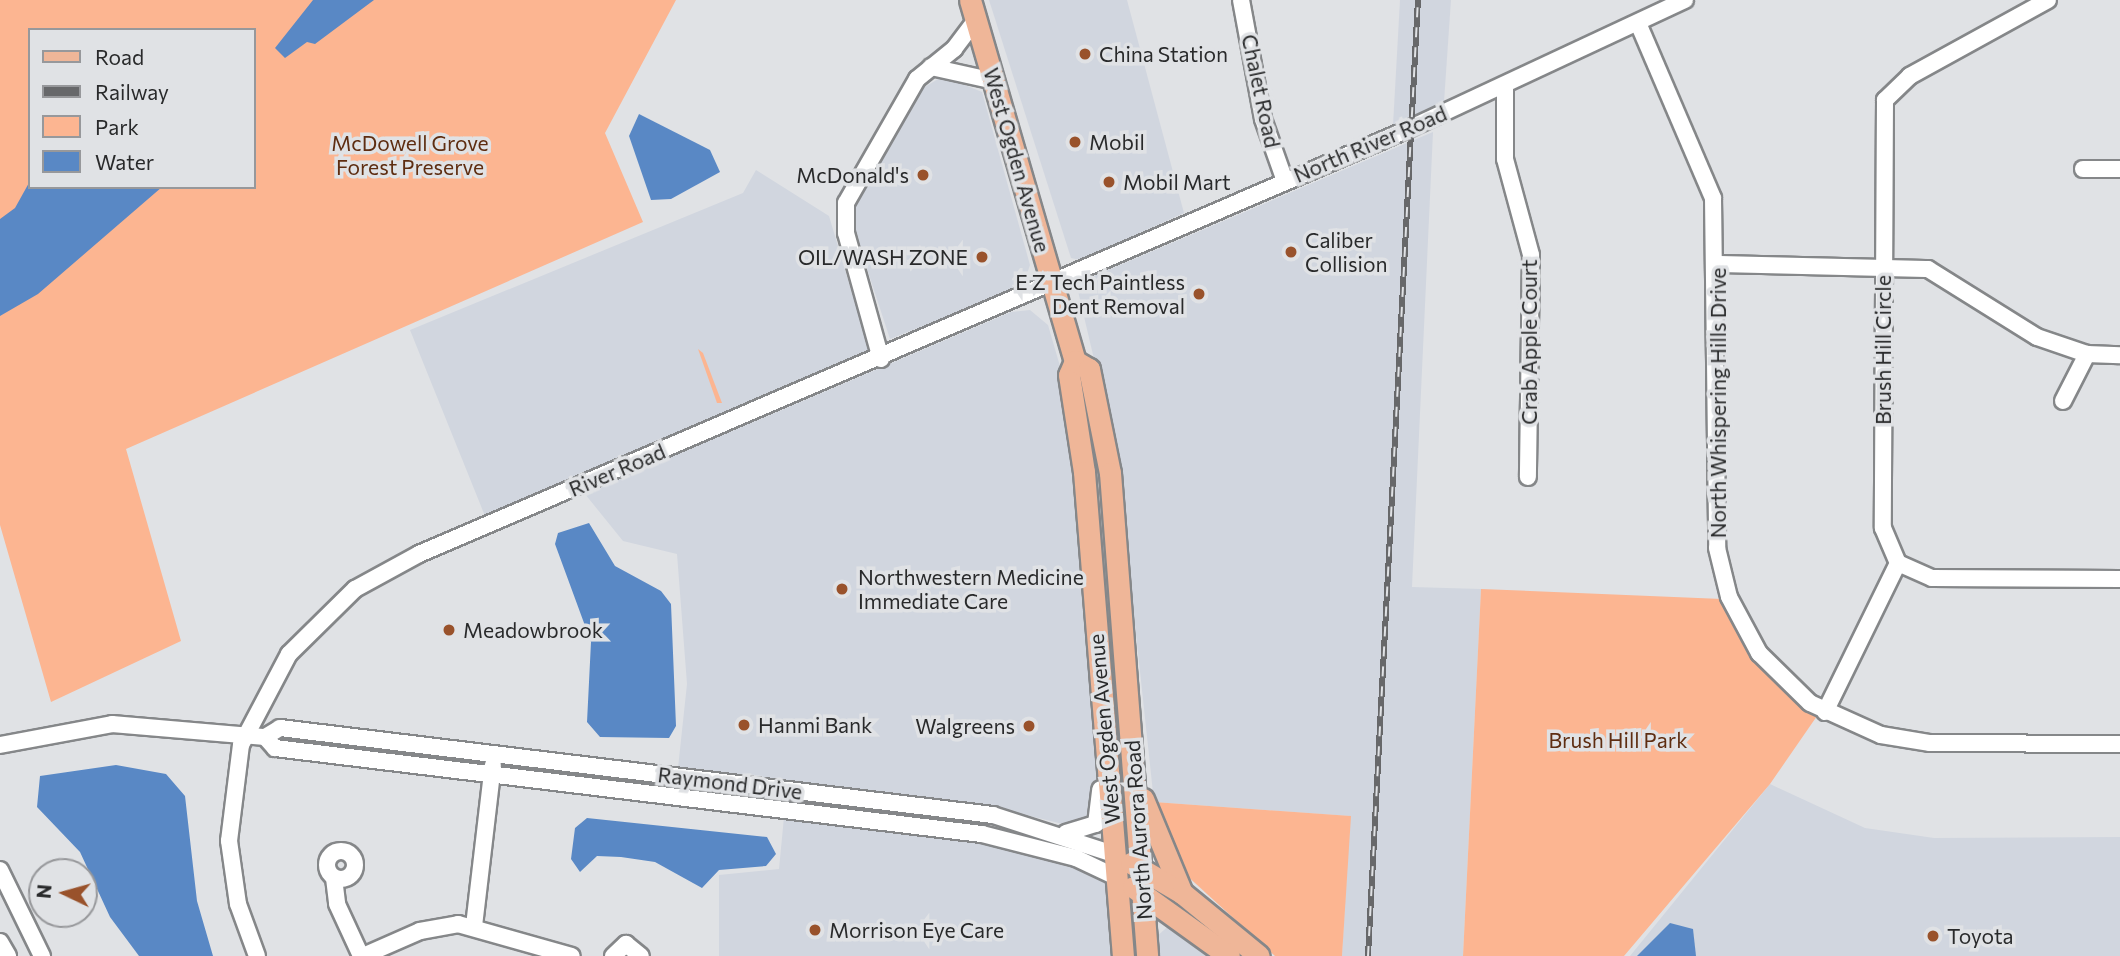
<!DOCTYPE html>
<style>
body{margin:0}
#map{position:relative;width:2120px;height:956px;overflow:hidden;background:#e0e2e5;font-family:Commissioner,sans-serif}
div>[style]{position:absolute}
.built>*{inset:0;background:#d1d6df}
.green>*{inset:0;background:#fcb591}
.water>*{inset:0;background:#5988c5}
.roads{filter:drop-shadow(2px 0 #858789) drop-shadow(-2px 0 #858789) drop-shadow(0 2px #858789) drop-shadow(0 -2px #858789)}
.minor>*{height:16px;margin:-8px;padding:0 8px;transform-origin:8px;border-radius:8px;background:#fff}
.minor>.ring{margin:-8px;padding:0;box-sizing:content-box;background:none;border:16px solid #fff;border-radius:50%}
.major>*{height:21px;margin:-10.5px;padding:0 10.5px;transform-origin:10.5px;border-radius:10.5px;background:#efb698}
.rail>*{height:6px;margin-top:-3px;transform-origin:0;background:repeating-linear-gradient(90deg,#e0e2e5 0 10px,#67686a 0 20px);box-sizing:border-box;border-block:2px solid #67686a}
.dots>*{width:19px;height:19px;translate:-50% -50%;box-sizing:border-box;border:4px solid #e0e2e5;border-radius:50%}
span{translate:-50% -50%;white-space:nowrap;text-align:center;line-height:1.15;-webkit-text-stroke:7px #e0e2e5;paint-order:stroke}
.poi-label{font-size:21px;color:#292a2b}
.left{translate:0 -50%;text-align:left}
.right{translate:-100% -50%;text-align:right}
.street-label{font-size:21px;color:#292a2b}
.park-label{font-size:21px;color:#5e2d11}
.legend{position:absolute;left:28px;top:28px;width:228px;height:161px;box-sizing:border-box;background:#e0e2e5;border:2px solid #97989b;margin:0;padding:9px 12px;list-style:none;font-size:21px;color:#292a2b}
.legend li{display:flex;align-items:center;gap:14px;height:35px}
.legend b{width:35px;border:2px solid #97989b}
.north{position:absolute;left:28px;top:858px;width:70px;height:70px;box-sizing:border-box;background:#e0e2e5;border:2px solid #97989b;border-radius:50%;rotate:275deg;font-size:19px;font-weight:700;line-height:28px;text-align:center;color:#292a2b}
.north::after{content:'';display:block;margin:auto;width:24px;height:32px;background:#99522b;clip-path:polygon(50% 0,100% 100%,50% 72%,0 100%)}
</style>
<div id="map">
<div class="built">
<div style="clip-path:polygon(989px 0,1127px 0,1184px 213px,1080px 260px,1071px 258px)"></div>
<div style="clip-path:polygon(1400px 0,1451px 0,1444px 102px,1393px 125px)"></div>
<div style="clip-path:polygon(943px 76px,982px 92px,1030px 265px,1025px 280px,1004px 294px,890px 339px,853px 226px,853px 206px,920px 90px)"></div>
<div style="clip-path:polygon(1433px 132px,1412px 587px,1481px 589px,1463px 956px,1342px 956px,1350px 816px,1154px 802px,1117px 457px,1078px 291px,1087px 279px)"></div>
<div style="clip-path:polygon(756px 170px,829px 216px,870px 353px,485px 516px,410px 330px,743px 193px)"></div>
<div style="clip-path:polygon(1030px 310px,1048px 325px,1064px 380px,1081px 527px,1098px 795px,1093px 819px,1071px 826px,993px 807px,678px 768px,687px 684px,677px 554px,623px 541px,585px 494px,1011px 312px)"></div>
<div style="clip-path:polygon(1770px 784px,1865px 828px,1934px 838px,2120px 837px,2120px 956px,1630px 956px)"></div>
<div style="clip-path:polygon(784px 817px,975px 839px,1070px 863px,1110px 886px,1117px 956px,719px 956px,719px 875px,779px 869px)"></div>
<div style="clip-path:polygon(1173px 922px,1217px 956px,1156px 956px,1155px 938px)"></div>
</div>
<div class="green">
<div style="clip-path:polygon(evenodd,0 0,676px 0,605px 133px,643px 222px,126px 449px,181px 641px,51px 702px,0 525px,0 0,30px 30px,254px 30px,254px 187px,30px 187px,30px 30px)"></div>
<div style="clip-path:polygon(698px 349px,703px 353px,722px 403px,717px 403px)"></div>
<div style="clip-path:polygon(1481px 589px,1722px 599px,1755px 660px,1817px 716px,1770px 784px,1624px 956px,1463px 956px)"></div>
<div style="clip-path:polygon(1154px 802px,1351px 816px,1342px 956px,1275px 956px,1184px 873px)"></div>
</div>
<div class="water">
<div style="clip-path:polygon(313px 0,374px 0,315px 44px,307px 42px,285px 58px,275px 48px)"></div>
<div style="clip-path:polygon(639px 114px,710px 150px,720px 172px,671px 199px,651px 200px,629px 136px)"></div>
<div style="clip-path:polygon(30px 181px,30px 187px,162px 187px,38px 294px,0 316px,0 219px,15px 208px)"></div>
<div style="clip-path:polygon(589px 523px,615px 566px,661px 591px,671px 604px,676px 726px,669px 738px,600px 737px,587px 722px,591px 642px,555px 544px,558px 533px)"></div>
<div style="clip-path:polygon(116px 765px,166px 774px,185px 796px,197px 901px,213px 956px,139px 956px,110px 917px,80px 852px,37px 807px,40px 776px)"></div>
<div style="clip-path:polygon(587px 818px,767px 837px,776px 854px,766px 866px,719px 870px,702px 888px,655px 862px,621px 857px,597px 856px,580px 872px,571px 859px,575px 828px)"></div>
<div style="clip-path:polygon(1670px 923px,1693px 929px,1696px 956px,1637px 956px)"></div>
</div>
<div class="roads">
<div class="minor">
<div style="left:1241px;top:0;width:121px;rotate:79.5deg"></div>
<div style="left:1263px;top:119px;width:66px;rotate:70.5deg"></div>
<div style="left:2048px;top:0;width:158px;rotate:151.2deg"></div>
<div style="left:1910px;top:76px;width:35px;rotate:136deg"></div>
<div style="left:1885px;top:100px;width:428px;rotate:90.3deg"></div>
<div style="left:1883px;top:528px;width:38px;rotate:67deg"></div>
<div style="left:1898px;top:563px;width:37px;rotate:24deg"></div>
<div style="left:1932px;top:578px;width:188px;rotate:0.3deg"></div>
<div style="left:1638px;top:23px;width:190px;rotate:66.8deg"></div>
<div style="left:1713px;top:198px;width:350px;rotate:89.3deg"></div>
<div style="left:1717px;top:548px;width:50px;rotate:76.2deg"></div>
<div style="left:1729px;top:597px;width:64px;rotate:61.8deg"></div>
<div style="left:1759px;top:653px;width:71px;rotate:44.4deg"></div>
<div style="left:1810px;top:703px;width:78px;rotate:24.3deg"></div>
<div style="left:1881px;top:735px;width:50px;rotate:9.3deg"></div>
<div style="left:1930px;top:743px;width:190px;rotate:0.3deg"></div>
<div style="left:931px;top:67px;width:65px;rotate:12.5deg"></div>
<div style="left:1505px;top:85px;width:74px;rotate:90deg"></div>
<div style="left:1505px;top:159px;width:99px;rotate:74.8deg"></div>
<div style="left:1531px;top:255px;width:222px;rotate:90.8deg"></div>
<div style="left:2083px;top:169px;width:37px"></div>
<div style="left:1718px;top:264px;width:210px;rotate:1.4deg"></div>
<div style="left:1928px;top:269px;width:128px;rotate:32deg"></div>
<div style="left:2037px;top:337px;width:53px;rotate:18.8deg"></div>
<div style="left:2087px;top:354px;width:33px;rotate:2deg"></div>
<div style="left:881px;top:359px;width:131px;rotate:-105.5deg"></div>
<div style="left:846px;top:233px;width:30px;rotate:-90deg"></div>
<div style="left:846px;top:203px;width:143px;rotate:-60.2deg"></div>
<div style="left:917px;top:79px;width:48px;rotate:-39deg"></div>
<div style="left:954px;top:49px;width:36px;rotate:-53deg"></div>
<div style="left:2063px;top:401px;width:53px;rotate:-62.9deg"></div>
<div style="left:1825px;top:712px;width:166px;rotate:-63.9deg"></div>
<div style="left:265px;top:737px;width:15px;rotate:48deg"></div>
<div style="left:275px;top:748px;width:712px;rotate:6.94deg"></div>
<div style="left:982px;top:834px;width:97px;rotate:14.3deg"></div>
<div style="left:1076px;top:858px;width:44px;rotate:25.4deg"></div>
<div style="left:0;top:745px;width:114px;rotate:-10.6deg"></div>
<div style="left:112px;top:724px;width:154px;rotate:4.9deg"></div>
<div style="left:265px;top:737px;width:17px;rotate:-31deg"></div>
<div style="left:280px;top:728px;width:718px;rotate:6.96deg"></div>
<div style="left:993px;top:815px;width:127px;rotate:17.9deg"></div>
<div style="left:1066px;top:833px;width:31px;rotate:-17deg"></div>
<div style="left:1096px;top:824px;width:35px;rotate:-83deg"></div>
<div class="ring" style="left:327px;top:851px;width:12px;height:12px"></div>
<div style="left:0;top:870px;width:96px;rotate:64deg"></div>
<div style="left:334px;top:878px;width:26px;rotate:83deg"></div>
<div style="left:337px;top:904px;width:57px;rotate:65.2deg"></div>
<div style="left:474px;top:926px;width:162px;rotate:-83.3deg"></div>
<div style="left:0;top:942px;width:16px;rotate:60deg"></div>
<div style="left:257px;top:956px;width:55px;rotate:-110.1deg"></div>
<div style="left:238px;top:904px;width:64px;rotate:-98.1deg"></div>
<div style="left:229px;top:841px;width:97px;rotate:-82.9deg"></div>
<div style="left:241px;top:745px;width:103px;rotate:-62.2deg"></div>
<div style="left:289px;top:654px;width:93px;rotate:-44.6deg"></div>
<div style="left:355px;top:589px;width:73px;rotate:-28.7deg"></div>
<div style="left:419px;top:554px;width:1072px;rotate:-23.24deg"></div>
<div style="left:1404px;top:131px;width:310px;rotate:-25deg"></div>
<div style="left:363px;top:956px;width:62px;rotate:-23.7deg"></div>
<div style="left:420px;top:931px;width:39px;rotate:-10deg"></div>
<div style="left:458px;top:924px;width:118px;rotate:15.7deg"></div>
<div style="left:613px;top:956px;width:18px;rotate:-43deg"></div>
<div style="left:626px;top:944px;width:19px;rotate:39deg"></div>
</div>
<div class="major">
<div style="left:970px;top:0;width:376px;rotate:73.8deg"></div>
<div style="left:1075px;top:361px;width:15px;rotate:113deg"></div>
<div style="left:1069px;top:375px;width:98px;rotate:81.2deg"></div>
<div style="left:1084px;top:472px;width:486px;rotate:85.4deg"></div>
<div style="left:1075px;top:361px;width:16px;rotate:30deg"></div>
<div style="left:1089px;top:369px;width:106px;rotate:78.6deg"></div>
<div style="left:1110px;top:473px;width:484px;rotate:85.6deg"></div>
<div style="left:1143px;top:799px;width:102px;rotate:67.5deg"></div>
<div style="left:1131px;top:863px;width:59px;rotate:30.5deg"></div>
<div style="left:1182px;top:893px;width:99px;rotate:39.3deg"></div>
<div style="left:1133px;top:887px;width:118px;rotate:35.7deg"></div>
</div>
</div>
<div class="rail">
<div style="left:1368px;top:956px;width:957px;rotate:-87.01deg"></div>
</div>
<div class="dots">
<div style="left:1085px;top:54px;background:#99522b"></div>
<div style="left:1075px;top:142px;background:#99522b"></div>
<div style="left:923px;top:175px;background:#99522b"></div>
<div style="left:1109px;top:182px;background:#99522b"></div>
<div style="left:1291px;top:252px;background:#99522b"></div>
<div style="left:982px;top:257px;background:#99522b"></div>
<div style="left:1199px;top:294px;background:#99522b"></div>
<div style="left:842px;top:589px;background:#99522b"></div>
<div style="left:449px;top:630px;background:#99522b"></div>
<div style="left:744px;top:725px;background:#99522b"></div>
<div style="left:1029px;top:726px;background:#99522b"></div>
<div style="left:815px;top:930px;background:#99522b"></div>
<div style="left:1933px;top:936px;background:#99522b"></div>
</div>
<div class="poi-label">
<span class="left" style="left:1099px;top:54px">China Station</span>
<span class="left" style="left:1089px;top:142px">Mobil</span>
<span class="right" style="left:909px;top:175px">McDonald's</span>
<span class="left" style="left:1123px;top:182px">Mobil Mart</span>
<span class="left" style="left:1305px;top:252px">Caliber<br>Collision</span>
<span class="right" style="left:968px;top:257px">OIL/WASH ZONE</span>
<span class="right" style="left:1185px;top:294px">E Z Tech Paintless<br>Dent Removal</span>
<span class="left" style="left:858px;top:589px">Northwestern Medicine<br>Immediate Care</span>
<span class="left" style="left:463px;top:630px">Meadowbrook</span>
<span class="left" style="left:758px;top:725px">Hanmi Bank</span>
<span class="right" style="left:1015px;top:726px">Walgreens</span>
<span class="left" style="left:829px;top:930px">Morrison Eye Care</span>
<span class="left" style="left:1947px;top:936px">Toyota</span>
</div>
<div class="street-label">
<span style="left:1261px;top:91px;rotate:78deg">Chalet Road</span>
<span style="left:1370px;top:144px;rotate:-23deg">North River Road</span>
<span style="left:1017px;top:160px;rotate:74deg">West Ogden Avenue</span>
<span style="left:1529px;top:342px;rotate:-90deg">Crab Apple Court</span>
<span style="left:1883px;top:350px;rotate:-90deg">Brush Hill Circle</span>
<span style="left:1718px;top:403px;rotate:-90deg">North Whispering Hills Drive</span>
<span style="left:617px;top:470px;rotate:-23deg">River Road</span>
<span style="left:1104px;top:729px;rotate:-95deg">West Ogden Avenue</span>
<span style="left:730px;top:783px;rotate:7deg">Raymond Drive</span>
<span style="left:1138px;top:830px;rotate:-94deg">North Aurora Road</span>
</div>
<div class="park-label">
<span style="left:410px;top:155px">McDowell Grove<br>Forest Preserve</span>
<span style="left:1618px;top:740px">Brush Hill Park</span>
</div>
<ul class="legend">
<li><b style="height:9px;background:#efb698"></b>Road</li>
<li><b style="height:9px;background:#67686a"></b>Railway</li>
<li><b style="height:19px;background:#fcb591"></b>Park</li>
<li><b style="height:19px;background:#5988c5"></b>Water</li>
</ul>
<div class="north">N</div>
</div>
